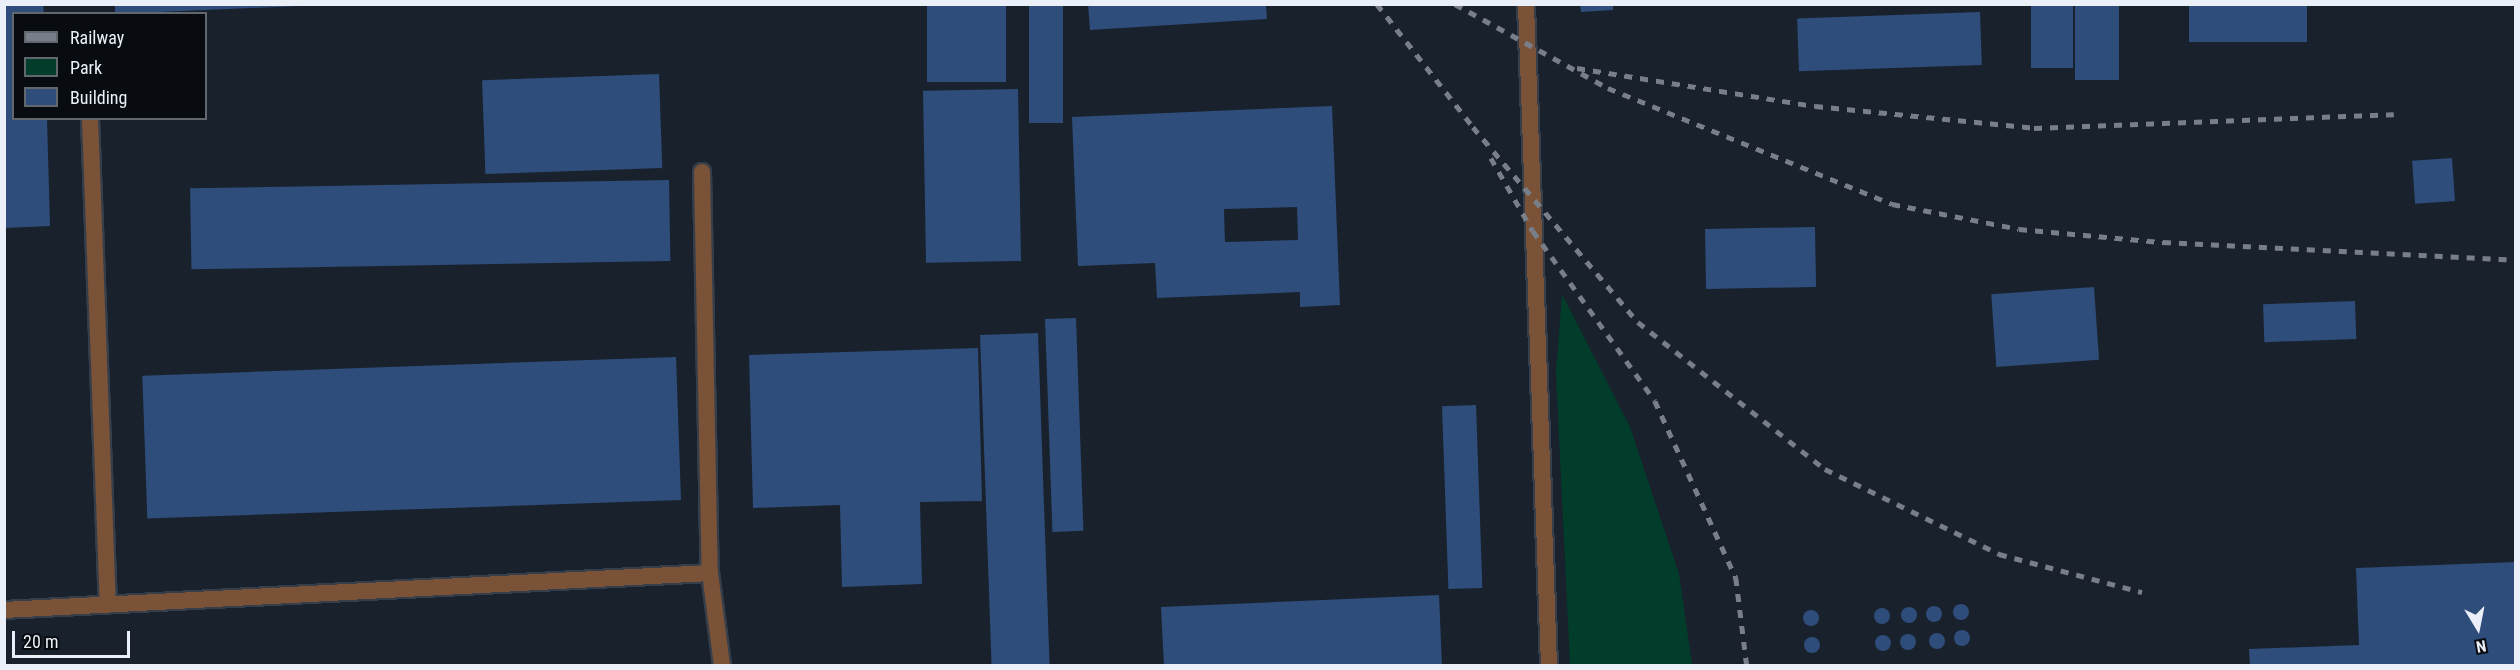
<!DOCTYPE html>
<style>
body{margin:0}
#map{position:relative;width:2520px;height:670px;overflow:hidden;background:#19212d;font-family:"Roboto Condensed",sans-serif}
div>[style]{position:absolute}
.green>*{inset:0;background:#013d2a}
.building>*{inset:0;background:#2e4d7a;transform-origin:0 0}
.round{border-radius:50%}
.roads{filter:drop-shadow(2px 0 #363e49) drop-shadow(-2px 0 #363e49) drop-shadow(0 2px #363e49) drop-shadow(0 -2px #363e49)}
.service>*{height:16px;margin:-8px;padding:0 8px;transform-origin:8px;border-radius:8px;background:#795238}
.rail>*{height:4.5px;margin-top:-2.25px;transform-origin:0;background:repeating-linear-gradient(90deg,#797f8a 0 8px,transparent 0 16px)}
span{translate:-50% -50%;white-space:nowrap;text-align:center;line-height:1.15;-webkit-text-stroke:4.5px #080b10;paint-order:stroke}
.frame{position:absolute;inset:0;border:6px solid #eaeff8;pointer-events:none}
.legend{position:absolute;left:12px;top:12px;width:195px;height:108px;box-sizing:border-box;background:#080b10;border:2px solid #62666d;margin:0;padding:8px 10px;list-style:none;font-size:18px;color:#eaeff8}
.legend li{display:flex;align-items:center;gap:12px;height:30px}
.legend b{width:30px;border:2px solid #62666d}
.north{position:absolute;left:2448px;top:598px;width:60px;height:60px;-webkit-text-stroke:4px #080b10;paint-order:stroke;rotate:170deg;font-size:16px;font-weight:700;line-height:24px;text-align:center;color:#eaeff8}
.north::after{content:'';display:block;margin:auto;width:21px;height:27px;background:#eaeff8;clip-path:polygon(50% 0,100% 100%,50% 72%,0 100%)}
.scale{position:absolute;left:12px;top:631px;width:118px;height:27px;box-sizing:border-box;border:3px solid #eaeff8;border-top:0;padding-left:8px;font-size:18px;line-height:21px;white-space:nowrap;color:#eaeff8;-webkit-text-stroke:4px #080b10;paint-order:stroke}
</style>
<div id="map">
<div class="green">
<div style="clip-path:polygon(1562px 294px,1630px 427px,1679px 574px,1692px 665px,1570px 665px,1556px 373px)"></div>
</div>
<div class="building">
<div style="clip-path:polygon(4px 4px,43px 4px,44px 14px,14px 14px,14px 118px,47px 118px,50px 226px,4px 228px)"></div>
<div style="clip-path:polygon(115px 4px,298px 4px,299px 6px,115px 14px)"></div>
<div style="left:927px;top:4px;width:79px;height:78px"></div>
<div style="left:1029px;top:4px;width:34px;height:119px"></div>
<div style="clip-path:polygon(1088px 4px,1266px 4px,1267px 19px,1090px 30px)"></div>
<div style="clip-path:polygon(1580px 4px,1613px 4px,1613px 10px,1581px 12px)"></div>
<div style="left:2031px;top:4px;width:42px;height:64px"></div>
<div style="left:2075px;top:4px;width:44px;height:76px"></div>
<div style="left:2189px;top:4px;width:118px;height:38px"></div>
<div style="left:1980px;top:12px;width:53px;height:183px;rotate:88deg"></div>
<div style="left:659px;top:74px;width:94px;height:177px;rotate:88deg"></div>
<div style="left:1018px;top:89px;width:172px;height:95px;rotate:89deg"></div>
<div style="clip-path:polygon(evenodd,1332px 106px,1340px 305px,1300px 307px,1300px 292px,1157px 298px,1155px 263px,1078px 266px,1072px 117px,1332px 106px,1297px 207px,1298px 240px,1225px 242px,1224px 209px,1297px 207px)"></div>
<div style="left:2452px;top:158px;width:43px;height:40px;rotate:86deg"></div>
<div style="left:669px;top:180px;width:81px;height:479px;rotate:89deg"></div>
<div style="left:1815px;top:227px;width:60px;height:110px;rotate:89deg"></div>
<div style="left:2094px;top:287px;width:73px;height:103px;rotate:86deg"></div>
<div style="left:2355px;top:301px;width:38px;height:92px;rotate:88deg"></div>
<div style="left:1076px;top:318px;width:213px;height:31px;rotate:88deg"></div>
<div style="left:1038px;top:333px;width:333px;height:58px;rotate:88deg"></div>
<div style="clip-path:polygon(978px 348px,982px 501px,920px 502px,922px 584px,842px 587px,840px 505px,753px 508px,749px 355px)"></div>
<div style="left:676px;top:357px;width:143px;height:534px;rotate:88deg"></div>
<div style="left:1476px;top:405px;width:183px;height:34px;rotate:88deg"></div>
<div style="clip-path:polygon(2516px 562px,2516px 666px,2250px 666px,2249px 649px,2359px 645px,2356px 568px)"></div>
<div style="clip-path:polygon(1439px 595px,1442px 666px,1164px 666px,1161px 607px)"></div>
<div class="round" style="left:1953px;top:604px;width:16px;height:16px"></div>
<div class="round" style="left:1926px;top:606px;width:16px;height:16px"></div>
<div class="round" style="left:1901px;top:607px;width:16px;height:16px"></div>
<div class="round" style="left:1874px;top:608px;width:16px;height:16px"></div>
<div class="round" style="left:1803px;top:610px;width:16px;height:16px"></div>
<div class="round" style="left:1954px;top:630px;width:16px;height:16px"></div>
<div class="round" style="left:1929px;top:633px;width:16px;height:16px"></div>
<div class="round" style="left:1900px;top:634px;width:16px;height:16px"></div>
<div class="round" style="left:1875px;top:635px;width:16px;height:16px"></div>
<div class="round" style="left:1804px;top:637px;width:16px;height:16px"></div>
</div>
<div class="roads">
<div class="service">
<div style="left:1526px;top:4px;width:662px;rotate:88.01deg"></div>
<div style="left:90px;top:118px;width:487px;rotate:87.9deg"></div>
<div style="left:702px;top:172px;width:401px;rotate:88.9deg"></div>
<div style="left:4px;top:610px;width:707px;rotate:-3deg"></div>
<div style="left:710px;top:573px;width:94px;rotate:82.6deg"></div>
</div>
</div>
<div class="rail">
<div style="left:1377px;top:4px;width:156px;rotate:52deg"></div>
<div style="left:1473px;top:127px;width:255px;rotate:49.8deg"></div>
<div style="left:1638px;top:322px;width:238px;rotate:38.2deg"></div>
<div style="left:1825px;top:469px;width:194px;rotate:26deg"></div>
<div style="left:1999px;top:554px;width:148px;rotate:14.9deg"></div>
<div style="left:1455px;top:4px;width:175px;rotate:28.8deg"></div>
<div style="left:1608px;top:88px;width:307px;rotate:22.2deg"></div>
<div style="left:1892px;top:204px;width:129px;rotate:11.1deg"></div>
<div style="left:2019px;top:229px;width:145px;rotate:5.2deg"></div>
<div style="left:2163px;top:242px;width:353px;rotate:2.9deg"></div>
<div style="left:1577px;top:68px;width:241px;rotate:9.1deg"></div>
<div style="left:1815px;top:106px;width:220px;rotate:5.7deg"></div>
<div style="left:2034px;top:128px;width:360px;rotate:-2.2deg"></div>
<div style="left:1491px;top:158px;width:84px;rotate:60.1deg"></div>
<div style="left:1533px;top:231px;width:209px;rotate:54.3deg"></div>
<div style="left:1655px;top:401px;width:195px;rotate:65.4deg"></div>
<div style="left:1736px;top:578px;width:89px;rotate:82.9deg"></div>
</div>
<div class="frame"></div>
<ul class="legend">
<li><b style="height:8px;background:#797f8a"></b>Railway</li>
<li><b style="height:16px;background:#013d2a"></b>Park</li>
<li><b style="height:16px;background:#2e4d7a"></b>Building</li>
</ul>
<div class="north">N</div>
<div class="scale">20 m</div>
</div>
